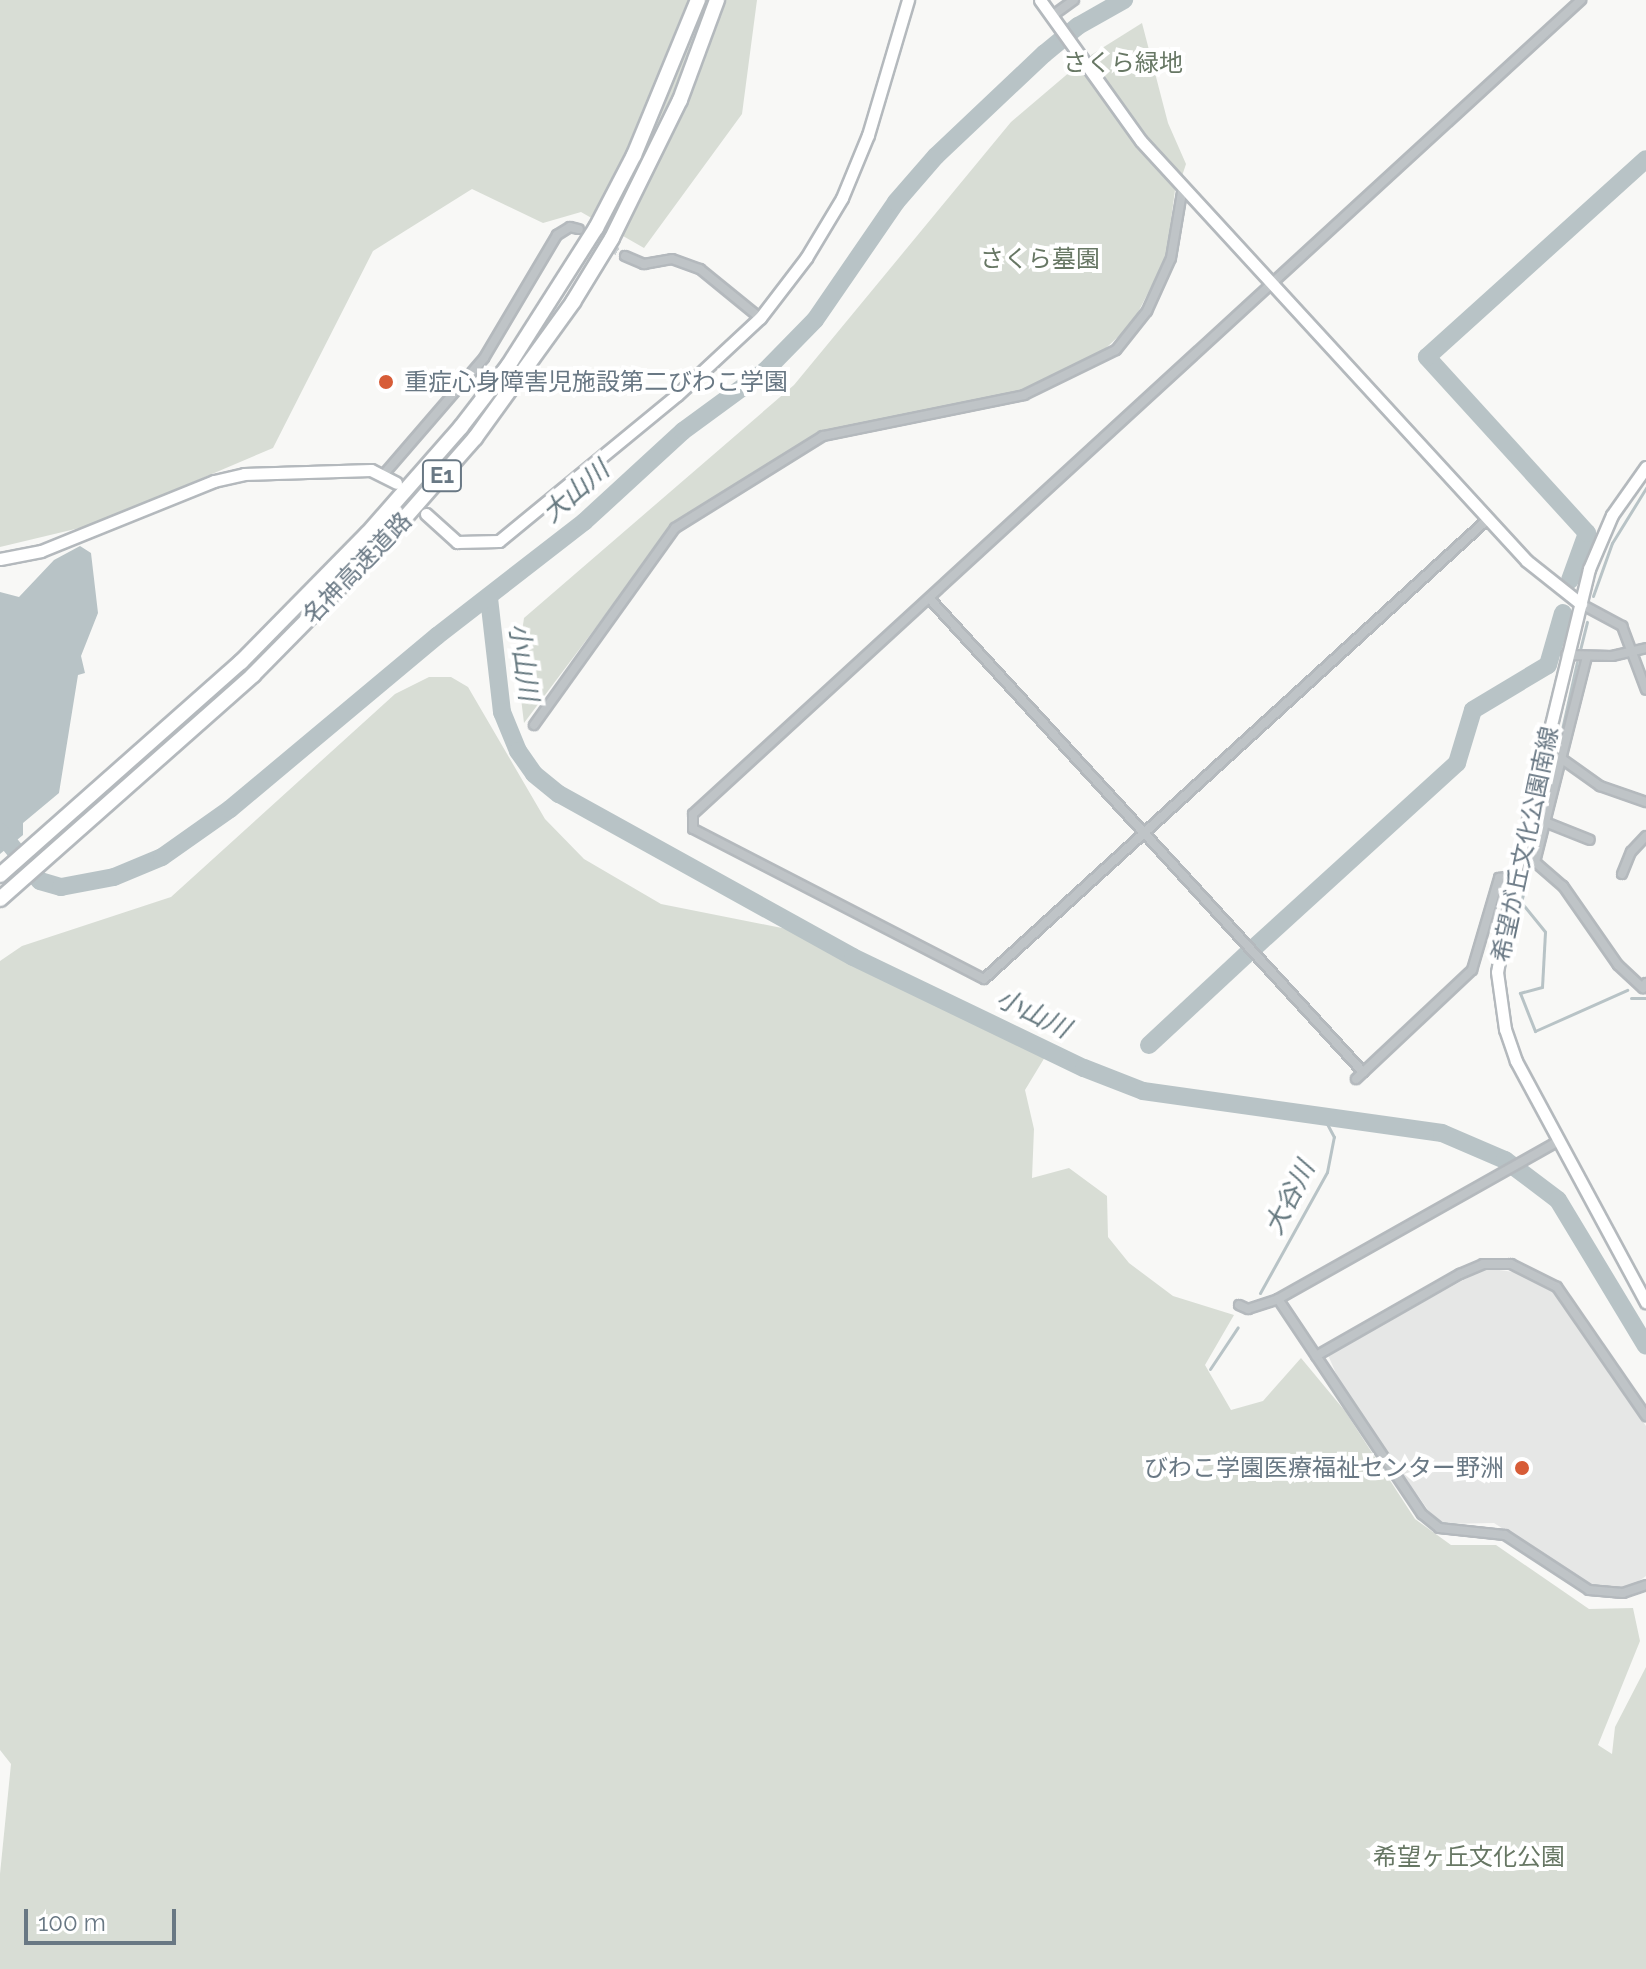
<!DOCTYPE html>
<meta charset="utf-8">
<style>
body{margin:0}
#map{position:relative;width:1646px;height:1969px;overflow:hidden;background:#f8f8f6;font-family:Raleway,"Noto Sans JP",sans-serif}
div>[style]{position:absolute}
.built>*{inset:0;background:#e6e7e6}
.green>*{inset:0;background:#d8ddd5}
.water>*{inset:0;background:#b8c3c6}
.stream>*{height:3px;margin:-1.5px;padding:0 1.5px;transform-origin:1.5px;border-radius:1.5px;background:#b8c3c6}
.river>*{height:18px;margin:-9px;padding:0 9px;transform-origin:9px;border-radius:9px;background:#b8c3c6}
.street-tunnel>*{height:8px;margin-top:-4px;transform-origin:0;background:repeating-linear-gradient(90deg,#cdd2d4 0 8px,transparent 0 12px)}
.roads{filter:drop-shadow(2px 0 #b4b9bd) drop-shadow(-2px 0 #b4b9bd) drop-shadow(0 2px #b4b9bd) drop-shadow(0 -2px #b4b9bd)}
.street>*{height:8px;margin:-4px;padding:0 4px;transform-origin:4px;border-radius:4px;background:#bfc4c7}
.secondary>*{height:11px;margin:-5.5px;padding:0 5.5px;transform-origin:5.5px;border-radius:5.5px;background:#fff}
.highway>*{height:14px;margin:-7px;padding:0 7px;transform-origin:7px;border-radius:7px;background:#fff}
.dots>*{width:22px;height:22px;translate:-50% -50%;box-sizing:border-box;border:4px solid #fff;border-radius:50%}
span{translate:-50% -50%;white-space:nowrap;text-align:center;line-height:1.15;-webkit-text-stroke:8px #fff;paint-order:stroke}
.shield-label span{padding:2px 6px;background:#fff;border:2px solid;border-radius:6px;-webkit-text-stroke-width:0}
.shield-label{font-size:22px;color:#697884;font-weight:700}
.park-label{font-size:24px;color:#677764}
.poi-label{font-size:24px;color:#697884}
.left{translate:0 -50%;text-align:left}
.right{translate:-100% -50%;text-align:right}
.street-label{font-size:24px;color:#697884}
.water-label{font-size:26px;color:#65787f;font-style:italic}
.scale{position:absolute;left:24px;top:1909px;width:152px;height:36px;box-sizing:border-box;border:4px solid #697884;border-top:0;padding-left:10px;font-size:24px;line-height:28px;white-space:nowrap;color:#697884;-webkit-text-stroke:6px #fff;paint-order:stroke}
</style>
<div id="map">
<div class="built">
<div style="clip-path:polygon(1485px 1268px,1528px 1274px,1553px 1292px,1646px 1426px,1646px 1576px,1633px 1585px,1607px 1589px,1588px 1583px,1494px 1523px,1443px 1524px,1428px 1510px,1341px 1385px,1328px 1355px)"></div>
</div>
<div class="green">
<div style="clip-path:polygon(0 0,757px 0,742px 114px,644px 248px,581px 212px,543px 223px,472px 189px,373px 251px,273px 448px,92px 525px,0 547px)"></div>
<div style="clip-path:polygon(1142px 23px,1168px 123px,1186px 164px,1182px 176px,1145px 138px,1091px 61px,1091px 55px)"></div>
<div style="clip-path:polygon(1078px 65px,1175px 190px,1166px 258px,1132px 324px,1094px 359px,1024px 390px,819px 432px,672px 526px,524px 723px,517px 666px,524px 618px,794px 385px,1011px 122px)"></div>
<div style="clip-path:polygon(429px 677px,451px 677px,468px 687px,545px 819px,584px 859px,661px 904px,787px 929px,1045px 1057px,1025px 1090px,1034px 1129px,1032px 1178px,1069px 1168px,1107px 1196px,1108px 1237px,1129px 1263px,1173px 1296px,1234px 1315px,1205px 1365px,1231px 1410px,1263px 1401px,1301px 1358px,1345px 1411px,1415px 1519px,1451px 1545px,1496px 1545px,1589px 1609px,1633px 1608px,1640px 1641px,1598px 1745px,1612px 1754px,1615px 1727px,1646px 1667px,1646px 1969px,0 1969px,0 1874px,11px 1764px,0 1750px,0 961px,22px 946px,171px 897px,395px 694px)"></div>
</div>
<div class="water">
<div style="clip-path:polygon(80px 546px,91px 553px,98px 613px,81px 656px,85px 673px,78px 675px,59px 793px,23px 823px,23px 835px,0 854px,0 592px,19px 597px,54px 560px)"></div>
</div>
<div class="stream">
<div style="left:1593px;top:596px;width:56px;rotate:-70.3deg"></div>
<div style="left:1612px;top:543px;width:65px;rotate:-58.3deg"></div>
<div style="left:1580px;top:650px;width:29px;rotate:-76deg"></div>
<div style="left:1557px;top:752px;width:92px;rotate:-77.5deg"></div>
<div style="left:1554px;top:764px;width:142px;rotate:103.4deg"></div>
<div style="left:1521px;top:902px;width:38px;rotate:51deg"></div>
<div style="left:1545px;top:932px;width:55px;rotate:93.1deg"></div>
<div style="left:1542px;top:987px;width:23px;rotate:165deg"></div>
<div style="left:1520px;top:993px;width:41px;rotate:68.5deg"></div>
<div style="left:1535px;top:1031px;width:101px;rotate:-24deg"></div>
<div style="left:1631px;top:998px;width:15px"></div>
<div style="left:1260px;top:1293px;width:138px;rotate:-61deg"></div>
<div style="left:1327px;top:1172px;width:36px;rotate:-79deg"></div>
<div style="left:1334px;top:1137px;width:24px;rotate:-118deg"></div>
<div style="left:1210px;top:1369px;width:50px;rotate:-56.3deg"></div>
</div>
<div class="river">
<div style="left:1570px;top:580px;width:50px;rotate:-70.1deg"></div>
<div style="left:1587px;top:533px;width:238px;rotate:-132.3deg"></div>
<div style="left:1427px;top:357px;width:295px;rotate:-42.1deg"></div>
<div style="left:489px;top:598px;width:115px;rotate:83.5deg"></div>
<div style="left:502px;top:712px;width:42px;rotate:67.7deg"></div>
<div style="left:518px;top:751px;width:28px;rotate:55deg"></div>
<div style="left:534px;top:774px;width:32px;rotate:39deg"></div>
<div style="left:559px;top:794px;width:336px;rotate:29deg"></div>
<div style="left:853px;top:957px;width:256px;rotate:25.7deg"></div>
<div style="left:1084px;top:1068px;width:63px;rotate:21.3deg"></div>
<div style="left:1143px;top:1091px;width:302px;rotate:8deg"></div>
<div style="left:1442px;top:1133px;width:69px;rotate:23.2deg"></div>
<div style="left:1505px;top:1160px;width:66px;rotate:37deg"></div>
<div style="left:1558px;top:1200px;width:170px;rotate:58.9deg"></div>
<div style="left:0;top:832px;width:63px;rotate:50.8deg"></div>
<div style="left:40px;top:881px;width:22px;rotate:16deg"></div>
<div style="left:61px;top:887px;width:54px;rotate:-10.7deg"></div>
<div style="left:114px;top:877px;width:52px;rotate:-22.6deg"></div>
<div style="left:162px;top:857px;width:83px;rotate:-35.2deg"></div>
<div style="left:230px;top:809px;width:270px;rotate:-39.9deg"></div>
<div style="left:437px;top:636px;width:186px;rotate:-37.8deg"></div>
<div style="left:584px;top:522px;width:134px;rotate:-42.6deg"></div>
<div style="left:683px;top:431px;width:102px;rotate:-36.2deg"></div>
<div style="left:765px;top:371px;width:71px;rotate:-45.6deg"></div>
<div style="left:815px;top:320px;width:143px;rotate:-55.5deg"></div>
<div style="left:896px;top:202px;width:61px;rotate:-49deg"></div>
<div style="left:936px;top:156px;width:149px;rotate:-43.4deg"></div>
<div style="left:1044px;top:54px;width:44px;rotate:-39.5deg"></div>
<div style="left:1078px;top:26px;width:53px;rotate:-29.5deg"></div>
<div style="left:1256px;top:946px;width:272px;rotate:-42.3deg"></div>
<div style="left:1457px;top:763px;width:55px;rotate:-73.2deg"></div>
<div style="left:1473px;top:710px;width:87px;rotate:-31deg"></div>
<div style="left:1548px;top:665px;width:54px;rotate:-73.9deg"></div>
<div style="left:1149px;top:1045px;width:132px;rotate:-42.9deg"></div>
</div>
<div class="street-tunnel">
<div style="left:590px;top:235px;width:41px;rotate:31deg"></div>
</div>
<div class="roads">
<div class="street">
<div style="left:1052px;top:16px;width:27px;rotate:-36deg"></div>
<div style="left:625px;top:256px;width:21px;rotate:23deg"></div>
<div style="left:644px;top:264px;width:28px;rotate:-10deg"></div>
<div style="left:672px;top:259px;width:30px;rotate:20deg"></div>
<div style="left:700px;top:269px;width:77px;rotate:39.2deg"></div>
<div style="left:384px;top:474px;width:153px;rotate:-49.2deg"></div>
<div style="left:484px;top:358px;width:143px;rotate:-59.3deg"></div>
<div style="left:557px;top:235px;width:15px;rotate:-32deg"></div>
<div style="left:570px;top:227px;width:9px;rotate:13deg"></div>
<div style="left:1488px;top:519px;width:682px;rotate:137.61deg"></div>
<div style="left:984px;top:979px;width:327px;rotate:-152.7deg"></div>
<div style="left:693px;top:829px;width:15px;rotate:-90deg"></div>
<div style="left:693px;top:814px;width:1205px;rotate:-42.51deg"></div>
<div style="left:929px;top:598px;width:643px;rotate:47.52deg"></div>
<div style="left:1581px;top:604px;width:47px;rotate:28.2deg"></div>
<div style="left:1622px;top:626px;width:68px;rotate:69.4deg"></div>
<div style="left:1566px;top:655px;width:46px;rotate:1.2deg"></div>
<div style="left:1612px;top:656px;width:35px;rotate:-13deg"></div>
<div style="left:534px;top:725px;width:242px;rotate:-54.4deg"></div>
<div style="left:675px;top:528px;width:174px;rotate:-31.9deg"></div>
<div style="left:823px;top:436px;width:205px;rotate:-11.5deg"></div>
<div style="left:1024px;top:395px;width:102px;rotate:-26.1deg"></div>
<div style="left:1116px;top:350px;width:50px;rotate:-51.5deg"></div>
<div style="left:1147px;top:311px;width:58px;rotate:-65.6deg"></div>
<div style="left:1171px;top:258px;width:73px;rotate:-80.5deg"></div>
<div style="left:1543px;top:755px;width:19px;rotate:12deg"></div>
<div style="left:1562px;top:759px;width:47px;rotate:35.4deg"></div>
<div style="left:1600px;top:786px;width:49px;rotate:19.2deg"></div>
<div style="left:1545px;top:822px;width:48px;rotate:21.8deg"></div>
<div style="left:1518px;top:860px;width:17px;rotate:7deg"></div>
<div style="left:1535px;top:862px;width:37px;rotate:41deg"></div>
<div style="left:1563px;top:886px;width:96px;rotate:55.2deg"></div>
<div style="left:1618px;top:965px;width:34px;rotate:43deg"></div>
<div style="left:1643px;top:988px;width:6px;rotate:-59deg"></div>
<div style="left:1535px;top:862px;width:212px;rotate:-75.8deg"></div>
<div style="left:1622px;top:874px;width:24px;rotate:-68deg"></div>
<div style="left:1631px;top:852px;width:22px;rotate:-47deg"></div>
<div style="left:1356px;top:1079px;width:159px;rotate:-43.2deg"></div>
<div style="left:1472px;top:970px;width:96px;rotate:-73.6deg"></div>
<div style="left:1499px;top:878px;width:15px;rotate:-8deg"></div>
<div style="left:1278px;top:1299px;width:259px;rotate:56.2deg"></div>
<div style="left:1422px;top:1514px;width:22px;rotate:39deg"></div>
<div style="left:1439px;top:1528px;width:66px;rotate:6.1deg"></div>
<div style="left:1505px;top:1535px;width:100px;rotate:33.2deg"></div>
<div style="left:1589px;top:1590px;width:34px;rotate:5deg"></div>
<div style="left:1623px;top:1593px;width:24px;rotate:-19deg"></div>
<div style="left:1239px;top:1305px;width:10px;rotate:24deg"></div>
<div style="left:1248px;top:1309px;width:32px;rotate:-18deg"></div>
<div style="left:1278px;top:1299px;width:320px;rotate:-29.4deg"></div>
<div style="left:1316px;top:1356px;width:166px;rotate:-29.7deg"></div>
<div style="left:1460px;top:1274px;width:25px;rotate:-23deg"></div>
<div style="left:1483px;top:1264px;width:28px"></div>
<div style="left:1511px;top:1264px;width:51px;rotate:26.6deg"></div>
<div style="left:1557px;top:1287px;width:157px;rotate:55.4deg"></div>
</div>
<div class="secondary">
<div style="left:1040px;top:0;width:173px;rotate:54.4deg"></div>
<div style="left:1141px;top:141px;width:570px;rotate:47.42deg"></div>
<div style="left:1527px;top:561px;width:69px;rotate:38.5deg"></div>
<div style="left:1646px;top:467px;width:59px;rotate:125.3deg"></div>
<div style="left:1612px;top:515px;width:59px;rotate:113.1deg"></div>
<div style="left:1589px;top:569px;width:316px;rotate:103.7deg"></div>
<div style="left:1514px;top:876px;width:97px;rotate:100deg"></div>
<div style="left:1497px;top:972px;width:58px;rotate:82deg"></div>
<div style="left:1505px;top:1029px;width:34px;rotate:71deg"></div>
<div style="left:1516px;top:1061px;width:274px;rotate:61.7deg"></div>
<div style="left:426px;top:514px;width:42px;rotate:42.1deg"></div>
<div style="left:457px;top:542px;width:42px;rotate:-1.4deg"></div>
<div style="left:499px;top:541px;width:230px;rotate:-39.4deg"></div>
<div style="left:677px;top:395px;width:113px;rotate:-42.9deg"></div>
<div style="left:760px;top:318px;width:76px;rotate:-52.5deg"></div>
<div style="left:806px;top:258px;width:70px;rotate:-59deg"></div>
<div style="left:842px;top:198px;width:68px;rotate:-67.6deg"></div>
<div style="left:868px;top:135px;width:141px;rotate:-73.5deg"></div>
<div style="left:0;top:559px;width:42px;rotate:-11deg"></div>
<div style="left:41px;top:551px;width:187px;rotate:-22deg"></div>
<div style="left:214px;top:481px;width:31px;rotate:-13deg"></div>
<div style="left:244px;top:474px;width:127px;rotate:-1.8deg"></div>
<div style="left:371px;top:470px;width:28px;rotate:27deg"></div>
</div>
<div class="highway">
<div style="left:0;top:875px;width:322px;rotate:-41.5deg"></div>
<div style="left:241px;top:662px;width:180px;rotate:-45.5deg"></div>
<div style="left:367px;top:534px;width:142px;rotate:-48.7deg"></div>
<div style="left:461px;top:427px;width:77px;rotate:-52.4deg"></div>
<div style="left:508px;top:366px;width:164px;rotate:-57.5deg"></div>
<div style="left:596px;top:228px;width:82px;rotate:-62.5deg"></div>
<div style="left:634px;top:155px;width:168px;rotate:-67.6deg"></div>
<div style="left:0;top:899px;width:338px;rotate:-41.5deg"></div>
<div style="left:253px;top:675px;width:181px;rotate:-45.4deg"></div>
<div style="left:380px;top:546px;width:144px;rotate:-48.7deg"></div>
<div style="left:475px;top:438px;width:168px;rotate:-54.2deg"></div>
<div style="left:573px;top:302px;width:75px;rotate:-58.6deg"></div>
<div style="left:612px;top:238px;width:154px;rotate:-63.8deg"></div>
<div style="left:680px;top:100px;width:107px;rotate:-69.7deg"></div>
</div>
</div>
<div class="dots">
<div style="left:386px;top:382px;background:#d75c37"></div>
<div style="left:1522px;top:1468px;background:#d75c37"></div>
</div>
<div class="shield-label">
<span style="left:442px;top:476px">E1</span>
</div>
<div class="park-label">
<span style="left:1123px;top:63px">さくら緑地</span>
<span style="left:1040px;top:259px">さくら墓園</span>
<span style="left:1469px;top:1857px">希望ヶ丘文化公園</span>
</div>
<div class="poi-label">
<span class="left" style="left:404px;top:382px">重症心身障害児施設第二びわこ学園</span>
<span class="right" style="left:1504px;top:1468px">びわこ学園医療福祉センター野洲</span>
</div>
<div class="street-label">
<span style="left:357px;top:568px;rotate:-46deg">名神高速道路</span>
<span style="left:1525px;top:844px;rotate:-78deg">希望が丘文化公園南線</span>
</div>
<div class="water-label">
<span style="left:576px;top:492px;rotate:-41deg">大山川</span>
<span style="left:523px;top:662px;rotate:82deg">小山川</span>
<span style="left:1033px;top:1014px;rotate:26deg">小山川</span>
<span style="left:1290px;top:1198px;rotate:-63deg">大谷川</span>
</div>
<div class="scale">100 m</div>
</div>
